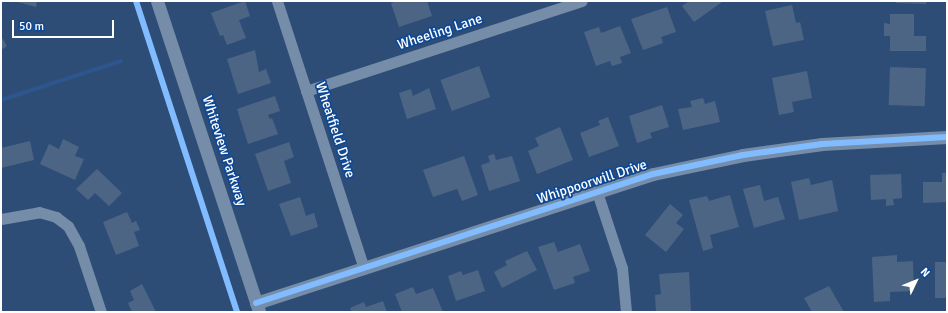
<!DOCTYPE html>
<style>
body{margin:0}
#map{position:relative;width:948px;height:313px;overflow:hidden;background:#2e4d76;font-family:Signika,sans-serif}
div>[style]{position:absolute}
.stream>*{height:4px;margin:-2px;padding:0 2px;transform-origin:2px;border-radius:2px;background:#2c568d}
.building>*{inset:0;background:#4c6585;transform-origin:0 0}
.minor>*{height:11px;margin:-5.5px;padding:0 5.5px;transform-origin:5.5px;border-radius:5.5px;background:#768da9}
.tertiary>*{height:13px;margin:-6.5px;padding:0 6.5px;transform-origin:6.5px;border-radius:6.5px;background:#768da9}
.cycleway>*{height:6px;margin:-3px;padding:0 3px;transform-origin:3px;border-radius:3px;background:#80bcff}
span{translate:-50% -50%;white-space:nowrap;text-align:center;line-height:1.15;-webkit-text-stroke:3.5px #0f4995;paint-order:stroke}
.street-label{font-size:14px;color:#fff}
.frame{position:absolute;inset:0;border:2px solid #fff;pointer-events:none}
.north{position:absolute;left:896px;top:261px;width:40px;height:40px;-webkit-text-stroke:3px #0f4995;paint-order:stroke;rotate:47deg;font-size:11px;font-weight:700;line-height:16px;text-align:center;color:#fff}
.north::after{content:'';display:block;margin:auto;width:14px;height:18px;background:#fff;clip-path:polygon(50% 0,100% 100%,50% 72%,0 100%)}
.scale{position:absolute;left:12px;top:20px;width:102px;height:18px;box-sizing:border-box;border:2px solid #fff;border-top:0;padding-left:5px;font-size:12px;line-height:14px;white-space:nowrap;color:#fff;-webkit-text-stroke:3px #0f4995;paint-order:stroke}
</style>
<div id="map">
<div class="stream">
<div style="left:1px;top:100px;width:126px;rotate:-18deg"></div>
</div>
<div class="building">
<div style="clip-path:polygon(14px 1px,37px 1px,36px 7px)"></div>
<div style="clip-path:polygon(245px 1px,250px 16px,239px 20px,246px 38px,227px 45px,223px 35px,220px 36px,211px 13px)"></div>
<div style="clip-path:polygon(397px 1px,427px 1px,432px 16px,399px 27px,391px 3px)"></div>
<div style="clip-path:polygon(689px 1px,721px 1px,722px 2px,694px 22px,682px 6px)"></div>
<div style="clip-path:polygon(896px 1px,927px 1px,926px 4px,896px 3px)"></div>
<div style="clip-path:polygon(792px 5px,796px 23px,800px 22px,804px 40px,773px 46px,765px 11px)"></div>
<div style="clip-path:polygon(667px 7px,676px 32px,661px 37px,663px 43px,643px 50px,631px 19px)"></div>
<div style="clip-path:polygon(890px 14px,914px 14px,914px 36px,926px 36px,926px 51px,890px 51px,890px 36px,884px 36px,884px 23px,890px 24px)"></div>
<div style="clip-path:polygon(620px 26px,631px 53px,620px 57px,622px 63px,612px 66px,610px 61px,596px 66px,584px 32px,599px 27px,601px 33px)"></div>
<div style="clip-path:polygon(1px 36px,7px 46px,1px 50px)"></div>
<div style="clip-path:polygon(255px 50px,259px 72px,266px 69px,271px 83px,238px 94px,227px 59px)"></div>
<div style="left:479px;top:66px;width:33px;height:41px;rotate:70deg"></div>
<div style="left:890px;top:67px;width:36px;height:38px;rotate:2deg"></div>
<div style="clip-path:polygon(807px 71px,812px 98px,792px 102px,794px 112px,779px 115px,772px 78px)"></div>
<div style="clip-path:polygon(429px 88px,436px 109px,407px 119px,399px 93px,411px 89px,413px 96px)"></div>
<div style="clip-path:polygon(275px 96px,280px 111px,268px 115px,270px 119px,272px 118px,278px 134px,248px 144px,237px 109px)"></div>
<div style="clip-path:polygon(703px 98px,705px 104px,715px 101px,720px 122px,683px 130px,678px 109px,692px 107px,690px 101px)"></div>
<div style="clip-path:polygon(662px 105px,669px 127px,650px 133px,652px 138px,637px 143px,629px 116px)"></div>
<div style="clip-path:polygon(608px 117px,619px 146px,589px 157px,580px 133px,600px 125px,598px 121px)"></div>
<div style="clip-path:polygon(560px 127px,573px 160px,537px 174px,528px 151px,539px 146px,535px 138px)"></div>
<div style="clip-path:polygon(63px 139px,79px 147px,75px 156px,84px 159px,75px 180px,40px 164px,49px 144px,59px 149px)"></div>
<div style="clip-path:polygon(30px 141px,34px 160px,1px 168px,1px 148px)"></div>
<div style="clip-path:polygon(289px 142px,294px 157px,284px 161px,291px 183px,268px 191px,255px 154px)"></div>
<div style="clip-path:polygon(494px 154px,496px 160px,512px 156px,520px 181px,489px 191px,481px 165px,490px 162px,488px 156px)"></div>
<div style="clip-path:polygon(464px 156px,478px 195px,462px 201px,457px 189px,433px 197px,423px 170px)"></div>
<div style="clip-path:polygon(97px 169px,122px 193px,109px 206px,95px 193px,88px 200px,76px 189px)"></div>
<div style="clip-path:polygon(942px 173px,947px 173px,947px 202px,923px 203px,923px 182px,942px 182px)"></div>
<div style="clip-path:polygon(901px 174px,902px 198px,893px 199px,894px 205px,886px 206px,886px 199px,871px 200px,870px 175px)"></div>
<div style="clip-path:polygon(809px 178px,811px 185px,832px 180px,838px 211px,799px 220px,791px 182px)"></div>
<div style="clip-path:polygon(760px 185px,764px 201px,778px 197px,785px 219px,754px 228px,743px 189px)"></div>
<div style="clip-path:polygon(730px 195px,739px 227px,710px 235px,713px 248px,703px 251px,689px 200px,707px 196px,709px 201px)"></div>
<div style="clip-path:polygon(300px 197px,306px 216px,314px 213px,318px 227px,291px 236px,279px 204px)"></div>
<div style="clip-path:polygon(670px 204px,683px 215px,676px 223px,684px 229px,666px 252px,645px 235px)"></div>
<div style="clip-path:polygon(127px 212px,132px 223px,136px 221px,140px 230px,134px 232px,139px 246px,116px 255px,103px 222px)"></div>
<div style="clip-path:polygon(554px 242px,558px 252px,580px 244px,590px 271px,573px 277px,575px 283px,554px 290px,538px 247px)"></div>
<div style="clip-path:polygon(527px 251px,537px 270px,502px 288px,494px 272px,507px 265px,505px 261px)"></div>
<div style="clip-path:polygon(897px 255px,897px 262px,913px 261px,914px 291px,890px 292px,890px 301px,874px 302px,872px 257px)"></div>
<div style="left:935px;top:262px;width:12px;height:36px"></div>
<div style="clip-path:polygon(478px 270px,485px 291px,456px 301px,448px 276px,461px 271px,463px 275px)"></div>
<div style="clip-path:polygon(689px 272px,691px 312px,656px 312px,655px 295px,661px 294px,659px 274px)"></div>
<div style="clip-path:polygon(142px 284px,156px 312px,132px 312px,128px 303px,134px 300px,130px 291px)"></div>
<div style="clip-path:polygon(829px 286px,844px 312px,812px 312px,804px 298px)"></div>
<div style="clip-path:polygon(413px 287px,416px 294px,433px 288px,443px 312px,402px 312px,395px 294px)"></div>
<div style="clip-path:polygon(383px 301px,387px 312px,352px 312px,350px 308px,364px 302px,366px 307px)"></div>
</div>
<div class="minor">
<div style="left:277px;top:1px;width:281px;rotate:72deg"></div>
<div style="left:306px;top:91px;width:290px;rotate:-18.1deg"></div>
<div style="left:597px;top:192px;width:80px;rotate:71.8deg"></div>
<div style="left:622px;top:268px;width:44px;rotate:84.8deg"></div>
<div style="left:1px;top:219px;width:39px;rotate:-10deg"></div>
<div style="left:39px;top:212px;width:18px;rotate:16deg"></div>
<div style="left:56px;top:217px;width:15px;rotate:37deg"></div>
<div style="left:68px;top:226px;width:23px;rotate:61deg"></div>
<div style="left:79px;top:246px;width:70px;rotate:71.6deg"></div>
</div>
<div class="tertiary">
<div style="left:157px;top:1px;width:327px;rotate:71.8deg"></div>
<div style="left:256px;top:303px;width:417px;rotate:-18deg"></div>
<div style="left:653px;top:174px;width:92px;rotate:-11.9deg"></div>
<div style="left:743px;top:155px;width:80px;rotate:-7.9deg"></div>
<div style="left:822px;top:144px;width:125px;rotate:-3.2deg"></div>
</div>
<div class="cycleway">
<div style="left:136px;top:1px;width:327px;rotate:72deg"></div>
<div style="left:256px;top:303px;width:417px;rotate:-18deg"></div>
<div style="left:653px;top:174px;width:92px;rotate:-11.9deg"></div>
<div style="left:743px;top:155px;width:80px;rotate:-7.9deg"></div>
<div style="left:822px;top:144px;width:125px;rotate:-3.2deg"></div>
</div>
<div class="street-label">
<span style="left:440px;top:32px;rotate:-18deg">Wheeling Lane</span>
<span style="left:335px;top:130px;rotate:72deg">Wheatfield Drive</span>
<span style="left:224px;top:151px;rotate:72deg">Whiteview Parkway</span>
<span style="left:592px;top:182px;rotate:-18deg">Whippoorwill Drive</span>
</div>
<div class="frame"></div>
<div class="north">N</div>
<div class="scale">50 m</div>
</div>
